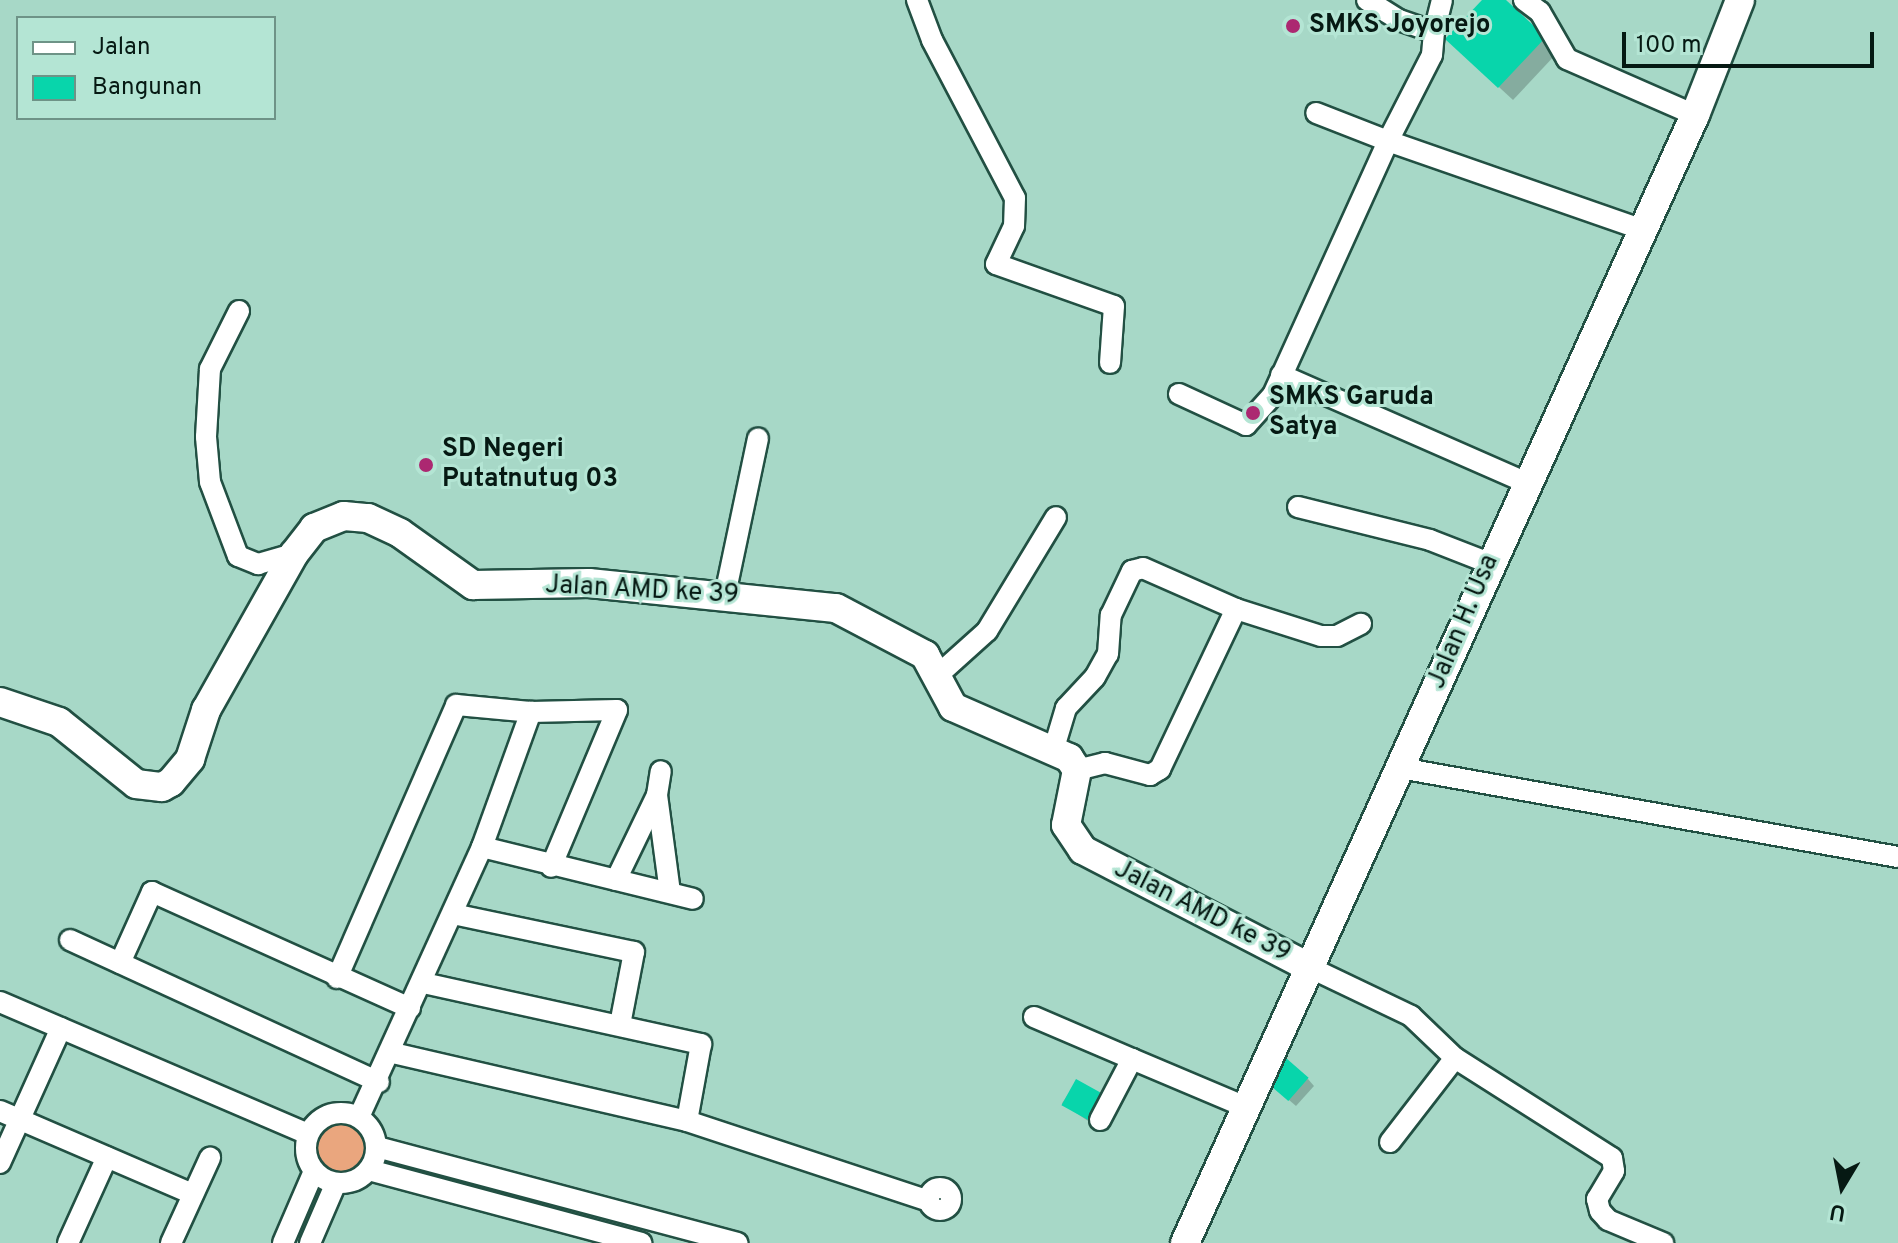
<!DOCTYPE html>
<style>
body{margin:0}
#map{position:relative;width:1898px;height:1243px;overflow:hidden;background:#a7d8c7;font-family:Overpass,sans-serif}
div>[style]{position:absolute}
.green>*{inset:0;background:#eaa67e}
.round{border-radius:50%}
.shadow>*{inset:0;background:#0003;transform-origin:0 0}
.building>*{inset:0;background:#08d5ab;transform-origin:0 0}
.roads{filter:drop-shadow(2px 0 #225043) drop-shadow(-2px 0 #225043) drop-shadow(0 2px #225043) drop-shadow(0 -2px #225043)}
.street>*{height:20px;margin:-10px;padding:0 10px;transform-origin:10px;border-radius:10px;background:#fff}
.street>.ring{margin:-10px;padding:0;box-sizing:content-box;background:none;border:20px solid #fff;border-radius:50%}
.secondary>*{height:28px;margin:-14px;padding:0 14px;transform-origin:14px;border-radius:14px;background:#fff}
.dots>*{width:22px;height:22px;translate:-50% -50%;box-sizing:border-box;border:4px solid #b4e5d4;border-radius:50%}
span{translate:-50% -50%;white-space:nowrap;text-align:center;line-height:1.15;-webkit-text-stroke:6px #b4e5d4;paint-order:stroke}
.poi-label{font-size:26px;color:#061913;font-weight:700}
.left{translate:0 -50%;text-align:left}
.street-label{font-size:26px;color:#061913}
.legend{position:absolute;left:16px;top:16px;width:260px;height:104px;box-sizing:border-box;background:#b4e5d4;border:2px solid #6e9387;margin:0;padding:10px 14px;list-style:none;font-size:24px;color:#061913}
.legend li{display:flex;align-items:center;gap:16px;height:40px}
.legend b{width:40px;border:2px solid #6e9387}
.north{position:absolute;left:1802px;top:1147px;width:80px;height:80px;-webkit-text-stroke:6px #b4e5d4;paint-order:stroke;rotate:190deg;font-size:22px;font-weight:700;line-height:32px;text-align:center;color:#061913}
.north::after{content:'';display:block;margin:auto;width:28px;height:36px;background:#061913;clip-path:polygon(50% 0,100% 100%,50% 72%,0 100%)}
.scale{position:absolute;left:1622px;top:32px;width:252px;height:36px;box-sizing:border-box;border:4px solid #061913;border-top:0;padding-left:10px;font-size:24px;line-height:28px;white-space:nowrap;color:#061913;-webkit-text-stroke:6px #b4e5d4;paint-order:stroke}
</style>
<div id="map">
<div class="green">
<div class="round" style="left:308px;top:1122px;width:70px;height:70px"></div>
</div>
<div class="shadow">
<div style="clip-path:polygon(1484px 0,1503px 0,1558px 52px,1513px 100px,1462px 53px)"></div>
<div style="clip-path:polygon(1308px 1079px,1314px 1086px,1296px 1106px,1275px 1088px)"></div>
<div style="left:1077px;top:1081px;width:37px;height:27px;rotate:34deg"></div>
</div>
<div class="building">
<div style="clip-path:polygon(1482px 0,1506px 0,1546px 37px,1498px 88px,1445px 39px)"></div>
<div style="left:1286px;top:1058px;width:30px;height:31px;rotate:41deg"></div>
<div style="left:1076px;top:1079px;width:31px;height:30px;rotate:29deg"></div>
</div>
<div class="roads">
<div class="street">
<div style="left:917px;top:0;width:43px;rotate:69.4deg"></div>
<div style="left:932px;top:40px;width:178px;rotate:62.3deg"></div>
<div style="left:1015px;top:198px;width:28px;rotate:92deg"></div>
<div style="left:1014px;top:226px;width:42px;rotate:115.3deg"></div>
<div style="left:996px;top:264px;width:125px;rotate:19.6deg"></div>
<div style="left:1114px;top:306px;width:57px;rotate:94deg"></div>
<div style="left:1367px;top:0;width:38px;rotate:32deg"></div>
<div style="left:1399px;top:20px;width:37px;rotate:19deg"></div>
<div style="left:1434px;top:32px;width:23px;rotate:95deg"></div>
<div style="left:1432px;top:55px;width:97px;rotate:117.1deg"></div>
<div style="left:1388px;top:141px;width:270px;rotate:19.2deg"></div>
<div style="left:1524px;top:0;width:20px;rotate:37deg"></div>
<div style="left:1540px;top:12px;width:54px;rotate:60.1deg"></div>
<div style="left:1567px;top:59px;width:140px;rotate:23.6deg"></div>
<div style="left:1434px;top:32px;width:33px;rotate:-76deg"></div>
<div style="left:239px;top:311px;width:65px;rotate:116.6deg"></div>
<div style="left:210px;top:369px;width:68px;rotate:93.4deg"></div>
<div style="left:206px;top:437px;width:45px;rotate:84.9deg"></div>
<div style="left:210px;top:482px;width:79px;rotate:69.3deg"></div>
<div style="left:238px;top:556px;width:22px;rotate:22deg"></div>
<div style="left:258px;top:564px;width:37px;rotate:-16deg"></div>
<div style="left:1281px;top:375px;width:266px;rotate:23.7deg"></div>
<div style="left:1179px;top:394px;width:74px;rotate:24.8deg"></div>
<div style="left:1246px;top:425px;width:40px;rotate:-48deg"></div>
<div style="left:1273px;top:395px;width:279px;rotate:-65.6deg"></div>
<div style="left:1388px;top:141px;width:77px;rotate:-158.7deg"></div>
<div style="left:1298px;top:507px;width:136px;rotate:14deg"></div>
<div style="left:1430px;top:540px;width:63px;rotate:21.3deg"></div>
<div style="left:725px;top:595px;width:160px;rotate:-78.1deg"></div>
<div style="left:938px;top:675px;width:66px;rotate:-41.9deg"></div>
<div style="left:987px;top:631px;width:133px;rotate:-58.8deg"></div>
<div style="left:1054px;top:748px;width:42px;rotate:-73.3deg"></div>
<div style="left:1066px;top:708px;width:42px;rotate:-46.9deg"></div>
<div style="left:1095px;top:677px;width:26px;rotate:-61deg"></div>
<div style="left:1108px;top:654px;width:39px;rotate:-86deg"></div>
<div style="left:1111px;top:615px;width:49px;rotate:-64.5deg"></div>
<div style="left:1132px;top:571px;width:11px;rotate:-15deg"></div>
<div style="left:1143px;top:568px;width:102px;rotate:23.8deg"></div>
<div style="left:1400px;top:768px;width:506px;rotate:10.13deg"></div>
<div style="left:1077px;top:770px;width:29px;rotate:-14deg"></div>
<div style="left:1105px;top:763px;width:47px;rotate:14.9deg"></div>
<div style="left:1150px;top:775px;width:12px;rotate:-31deg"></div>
<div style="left:1160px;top:769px;width:177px;rotate:-64.6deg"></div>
<div style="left:1236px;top:609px;width:89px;rotate:17.6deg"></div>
<div style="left:1321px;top:636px;width:16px"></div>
<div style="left:1337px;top:636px;width:27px;rotate:-27deg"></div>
<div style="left:657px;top:795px;width:98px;rotate:82.4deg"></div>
<div style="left:482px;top:847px;width:217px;rotate:13.8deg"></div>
<div style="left:616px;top:880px;width:94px;rotate:-64.2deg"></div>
<div style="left:657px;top:795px;width:24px;rotate:-81deg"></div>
<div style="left:453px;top:914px;width:185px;rotate:11.9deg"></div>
<div style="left:634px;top:952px;width:74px;rotate:100.9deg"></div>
<div style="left:70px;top:940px;width:340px;rotate:24.7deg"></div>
<div style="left:120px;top:963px;width:78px;rotate:-65.7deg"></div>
<div style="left:152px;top:892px;width:283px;rotate:24.2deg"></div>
<div style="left:1313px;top:969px;width:109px;rotate:25.6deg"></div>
<div style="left:1411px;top:1016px;width:61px;rotate:43.7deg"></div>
<div style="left:1455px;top:1058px;width:186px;rotate:32.5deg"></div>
<div style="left:1612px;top:1158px;width:13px;rotate:81deg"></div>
<div style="left:1614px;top:1171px;width:33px;rotate:121deg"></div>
<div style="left:1597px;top:1199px;width:12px;rotate:76deg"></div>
<div style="left:1600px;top:1211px;width:12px;rotate:48deg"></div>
<div style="left:1608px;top:1220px;width:60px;rotate:22.7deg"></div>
<div style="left:337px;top:978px;width:298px;rotate:-66.4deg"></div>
<div style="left:456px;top:705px;width:75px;rotate:5.3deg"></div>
<div style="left:423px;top:983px;width:285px;rotate:12.4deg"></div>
<div style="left:701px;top:1044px;width:78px;rotate:100.3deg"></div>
<div style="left:0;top:1002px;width:335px;rotate:23.2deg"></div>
<div style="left:1034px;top:1017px;width:107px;rotate:23.2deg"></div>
<div style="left:393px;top:1053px;width:302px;rotate:13deg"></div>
<div style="left:687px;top:1121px;width:255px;rotate:18.3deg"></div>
<div style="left:0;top:1111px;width:210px;rotate:23.3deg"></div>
<div class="ring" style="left:306px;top:1113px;width:50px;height:50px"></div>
<div style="left:359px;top:1117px;width:297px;rotate:-65.5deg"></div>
<div style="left:482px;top:847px;width:144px;rotate:-70.1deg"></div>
<div style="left:531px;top:712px;width:86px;rotate:-1.3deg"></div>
<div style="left:617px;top:710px;width:170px;rotate:112.8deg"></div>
<div style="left:1100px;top:1120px;width:69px;rotate:-62.3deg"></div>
<div style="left:1132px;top:1059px;width:126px;rotate:22.9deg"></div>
<div style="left:1390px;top:1142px;width:106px;rotate:-52.3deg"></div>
<div style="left:377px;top:1147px;width:373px;rotate:14.9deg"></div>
<div style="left:0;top:1163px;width:148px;rotate:-65.7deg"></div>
<div style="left:369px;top:1170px;width:282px;rotate:15deg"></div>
<div class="ring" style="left:929px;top:1188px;width:2px;height:2px"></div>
<div style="left:68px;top:1243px;width:94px;rotate:-65.6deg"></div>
<div style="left:171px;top:1243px;width:94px;rotate:-65.4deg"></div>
<div style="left:283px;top:1243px;width:78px;rotate:-66.7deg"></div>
<div style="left:310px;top:1243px;width:65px;rotate:-66.6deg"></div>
</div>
<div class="secondary">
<div style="left:0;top:702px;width:62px;rotate:18.7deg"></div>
<div style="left:59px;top:722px;width:99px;rotate:38.8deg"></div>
<div style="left:136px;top:784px;width:26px;rotate:7deg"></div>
<div style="left:162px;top:787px;width:10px;rotate:-29deg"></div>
<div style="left:171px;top:782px;width:30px;rotate:-50deg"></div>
<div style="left:190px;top:759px;width:52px;rotate:-71.9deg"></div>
<div style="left:206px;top:710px;width:179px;rotate:-60.6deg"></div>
<div style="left:294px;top:554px;width:33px;rotate:-52deg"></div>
<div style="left:314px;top:528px;width:32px;rotate:-22deg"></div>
<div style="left:344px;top:516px;width:24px;rotate:5deg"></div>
<div style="left:368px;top:518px;width:35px;rotate:25deg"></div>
<div style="left:400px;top:533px;width:90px;rotate:35.5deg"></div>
<div style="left:473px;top:585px;width:116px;rotate:-1deg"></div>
<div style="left:589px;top:583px;width:248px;rotate:5.8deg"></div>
<div style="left:836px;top:608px;width:101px;rotate:27.8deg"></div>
<div style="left:925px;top:655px;width:59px;rotate:61.7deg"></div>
<div style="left:953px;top:707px;width:127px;rotate:23.7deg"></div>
<div style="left:1069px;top:758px;width:14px;rotate:56deg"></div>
<div style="left:1077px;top:770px;width:56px;rotate:101.3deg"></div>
<div style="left:1066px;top:825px;width:30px;rotate:56deg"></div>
<div style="left:1083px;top:850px;width:259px;rotate:27.4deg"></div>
<div style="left:1185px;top:1243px;width:1238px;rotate:-65.67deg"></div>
<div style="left:1695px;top:115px;width:123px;rotate:-68.6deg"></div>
</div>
</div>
<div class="dots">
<div style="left:1293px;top:26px;background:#ac2871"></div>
<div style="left:1253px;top:413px;background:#ac2871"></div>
<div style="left:426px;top:465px;background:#ac2871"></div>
</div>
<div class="poi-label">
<span class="left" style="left:1309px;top:26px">SMKS Joyorejo</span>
<span class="left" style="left:1269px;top:413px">SMKS Garuda<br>Satya</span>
<span class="left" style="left:442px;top:465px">SD Negeri<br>Putatnutug 03</span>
</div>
<div class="street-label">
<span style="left:642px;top:591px;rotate:3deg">Jalan AMD ke 39</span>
<span style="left:1464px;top:622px;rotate:-67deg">Jalan H. Usa</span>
<span style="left:1202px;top:912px;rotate:27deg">Jalan AMD ke 39</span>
</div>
<ul class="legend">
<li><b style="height:10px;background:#fff"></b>Jalan</li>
<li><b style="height:22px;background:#08d5ab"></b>Bangunan</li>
</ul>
<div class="north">U</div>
<div class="scale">100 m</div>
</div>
